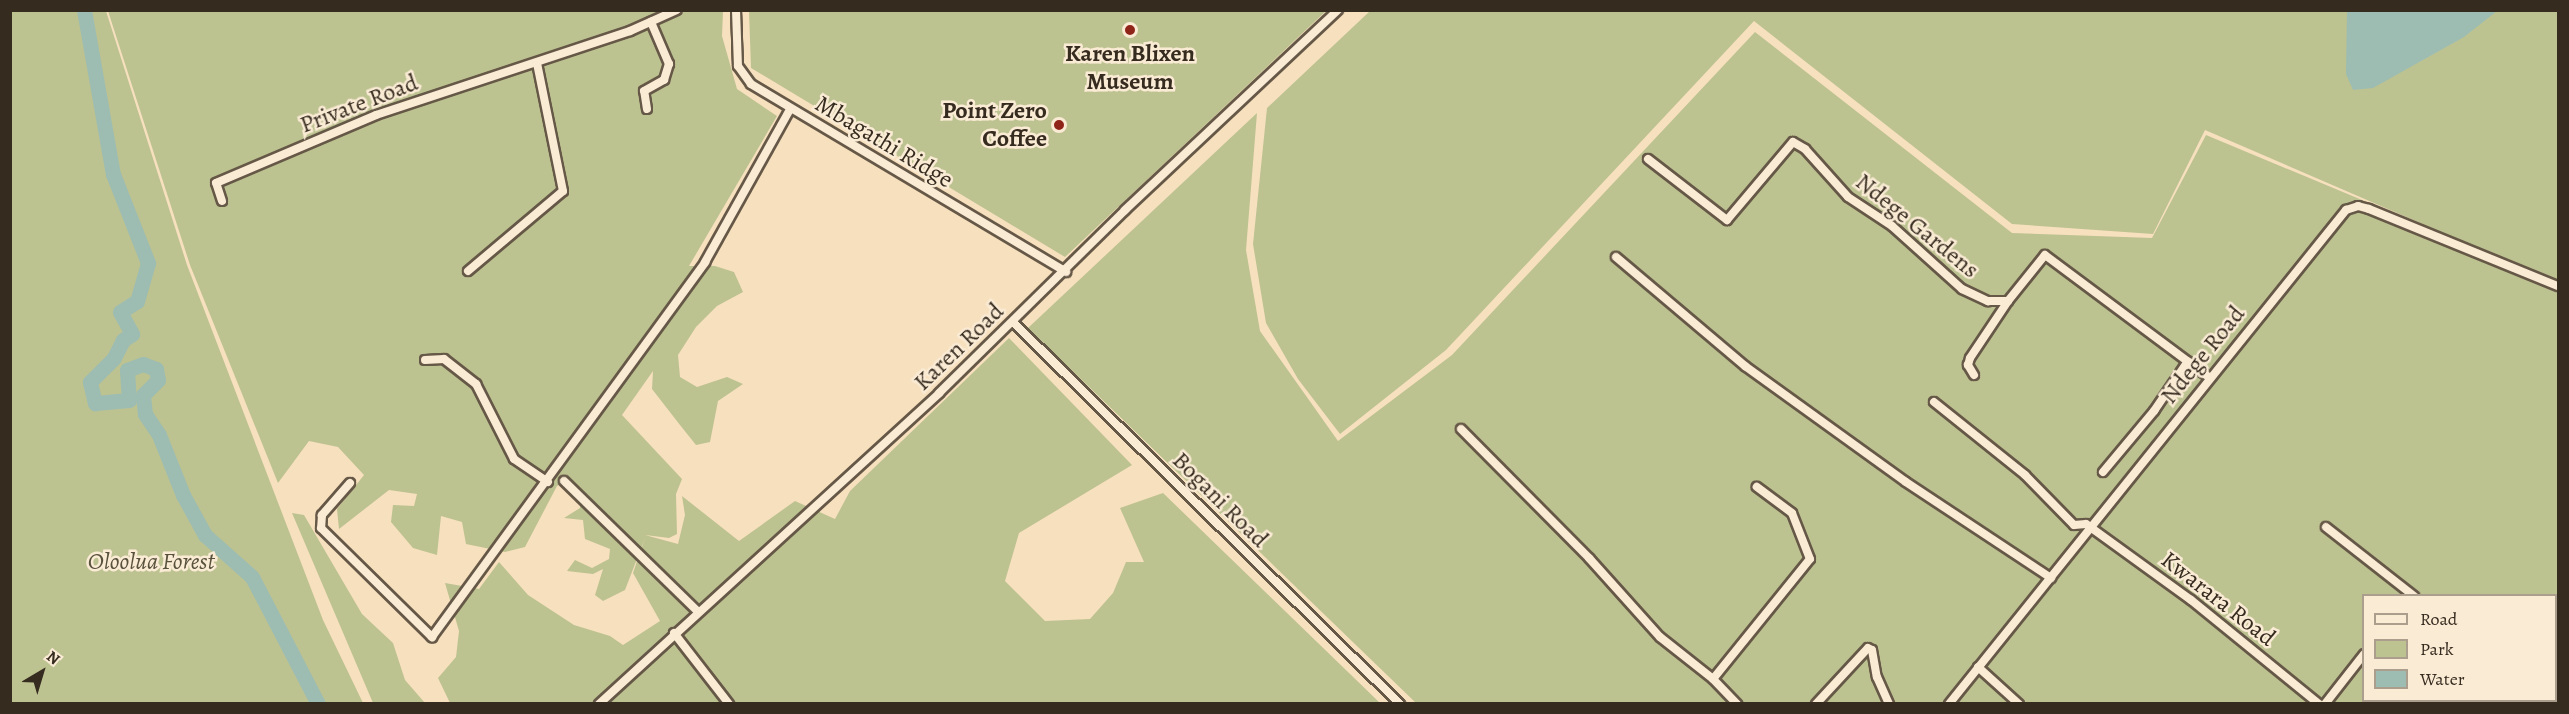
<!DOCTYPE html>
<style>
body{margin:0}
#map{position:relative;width:2569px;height:714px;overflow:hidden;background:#f7e0be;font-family:Alegreya,serif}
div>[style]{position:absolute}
.green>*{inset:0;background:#bdc291}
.water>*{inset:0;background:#9dbdb2}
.river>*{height:15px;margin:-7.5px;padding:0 7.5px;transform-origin:7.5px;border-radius:7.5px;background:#9dbdb2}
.roads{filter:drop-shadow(2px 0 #665847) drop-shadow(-2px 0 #665847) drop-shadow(0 2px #665847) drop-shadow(0 -2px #665847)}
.street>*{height:8px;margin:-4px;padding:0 4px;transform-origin:4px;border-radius:4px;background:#faebd5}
.dots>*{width:16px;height:16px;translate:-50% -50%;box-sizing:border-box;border:3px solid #faebd5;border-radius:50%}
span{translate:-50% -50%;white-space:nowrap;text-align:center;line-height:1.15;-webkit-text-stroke:5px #faebd5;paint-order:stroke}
.poi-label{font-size:24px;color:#362b1f;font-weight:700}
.right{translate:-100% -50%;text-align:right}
.street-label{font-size:24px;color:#362b1f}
.park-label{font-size:24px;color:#58513c;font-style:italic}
.frame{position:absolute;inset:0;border:12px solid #362b1f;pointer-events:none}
.legend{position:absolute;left:2362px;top:594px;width:195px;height:108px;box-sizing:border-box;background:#faebd5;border:2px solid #ac9e8c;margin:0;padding:8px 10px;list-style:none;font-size:18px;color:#362b1f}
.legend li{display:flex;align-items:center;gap:12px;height:30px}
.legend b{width:30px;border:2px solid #ac9e8c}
.north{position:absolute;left:12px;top:642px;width:60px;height:60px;-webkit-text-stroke:4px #faebd5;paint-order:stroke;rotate:38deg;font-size:16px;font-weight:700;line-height:24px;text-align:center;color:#362b1f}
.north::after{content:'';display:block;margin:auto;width:21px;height:27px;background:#362b1f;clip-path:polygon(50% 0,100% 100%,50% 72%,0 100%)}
</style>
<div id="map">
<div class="green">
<div style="clip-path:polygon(10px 11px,106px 11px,187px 265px,323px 620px,363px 703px,11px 703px)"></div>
<div style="clip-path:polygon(108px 11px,723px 11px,722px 36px,737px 89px,777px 116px,689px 266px,715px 266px,734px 272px,743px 292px,717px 306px,696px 327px,678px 355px,680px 377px,697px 387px,727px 377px,743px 384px,718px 401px,710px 442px,696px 445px,680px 425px,652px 389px,653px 371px,622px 415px,682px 479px,676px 494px,677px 534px,669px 538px,645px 535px,678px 544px,685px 515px,682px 496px,739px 541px,795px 501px,835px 519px,850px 491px,1009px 338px,1132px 465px,1019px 533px,1005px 581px,1045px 621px,1090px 619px,1113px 593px,1126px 562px,1144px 562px,1120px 508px,1163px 493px,1380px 703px,450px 703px,438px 678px,456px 657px,459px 631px,445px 583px,479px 589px,499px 562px,528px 595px,574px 625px,610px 636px,623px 645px,660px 621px,633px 573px,645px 538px,625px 590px,603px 601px,595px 595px,603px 569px,593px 574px,567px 571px,575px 560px,592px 568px,609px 559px,610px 549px,585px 539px,583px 520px,564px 518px,580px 508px,580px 488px,568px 479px,557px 486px,525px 547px,505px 552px,466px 544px,462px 522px,441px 516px,437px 555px,413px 548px,391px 522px,393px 505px,414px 506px,417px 494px,389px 490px,339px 529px,337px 509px,364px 475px,338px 447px,309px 441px,278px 483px,190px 265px)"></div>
<div style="clip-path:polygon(749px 11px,749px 10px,1326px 11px,1065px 257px,751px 68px)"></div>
<div style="clip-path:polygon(evenodd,1370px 11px,2558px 11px,2558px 703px,1416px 703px,1028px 328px,1257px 113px,1246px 250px,1260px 331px,1338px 441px,1452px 355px,1755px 32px,2012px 233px,2152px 238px,2206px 135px,2513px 263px,2205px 130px,2153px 234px,2012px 224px,1754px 21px,1446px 350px,1340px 434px,1298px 379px,1266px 323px,1253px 244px,1267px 108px,1370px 11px,2364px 596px,2556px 596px,2556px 700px,2364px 700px,2364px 596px)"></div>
<div style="clip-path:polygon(292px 513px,304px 515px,362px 614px,393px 643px,405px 680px,425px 703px,373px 703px)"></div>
</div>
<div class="water">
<div style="clip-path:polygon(2347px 11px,2347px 10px,2497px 11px,2464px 37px,2373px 88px,2353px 90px,2346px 74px)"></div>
</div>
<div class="river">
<div style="left:84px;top:10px;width:167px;rotate:80deg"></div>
<div style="left:113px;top:174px;width:96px;rotate:68.5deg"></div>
<div style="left:148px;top:263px;width:40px;rotate:106deg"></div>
<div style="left:137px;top:301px;width:20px;rotate:147deg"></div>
<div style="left:120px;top:312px;width:25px;rotate:61deg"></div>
<div style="left:132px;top:334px;width:11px;rotate:146deg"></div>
<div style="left:123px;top:340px;width:20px;rotate:117deg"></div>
<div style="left:114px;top:358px;width:34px;rotate:135deg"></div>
<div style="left:90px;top:382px;width:22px;rotate:77deg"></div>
<div style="left:95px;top:403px;width:34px;rotate:-5deg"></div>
<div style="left:129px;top:400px;width:30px;rotate:-94deg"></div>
<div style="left:127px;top:370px;width:17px;rotate:-21deg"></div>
<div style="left:143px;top:364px;width:14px;rotate:21deg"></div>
<div style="left:156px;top:369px;width:11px;rotate:80deg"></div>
<div style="left:158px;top:380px;width:21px;rotate:135deg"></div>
<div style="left:143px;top:395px;width:19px;rotate:84deg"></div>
<div style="left:145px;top:414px;width:25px;rotate:56deg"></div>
<div style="left:159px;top:435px;width:65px;rotate:68.2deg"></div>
<div style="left:183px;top:495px;width:46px;rotate:61.2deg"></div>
<div style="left:205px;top:535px;width:63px;rotate:41.8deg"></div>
<div style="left:252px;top:577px;width:143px;rotate:62.5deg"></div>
</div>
<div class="roads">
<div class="street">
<div style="left:736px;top:10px;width:56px;rotate:88deg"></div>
<div style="left:738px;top:66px;width:22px;rotate:54deg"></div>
<div style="left:751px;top:84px;width:367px;rotate:30.8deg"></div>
<div style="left:647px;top:109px;width:18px;rotate:-99deg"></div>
<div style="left:644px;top:91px;width:23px;rotate:-29deg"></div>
<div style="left:664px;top:80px;width:17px;rotate:-73deg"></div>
<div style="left:669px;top:64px;width:46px;rotate:-113.2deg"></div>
<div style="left:1648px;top:159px;width:100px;rotate:37.7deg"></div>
<div style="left:1727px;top:220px;width:102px;rotate:-49.8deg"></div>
<div style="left:1793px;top:142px;width:14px;rotate:30deg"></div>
<div style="left:1805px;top:149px;width:64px;rotate:48.1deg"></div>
<div style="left:1848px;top:197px;width:53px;rotate:33.4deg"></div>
<div style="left:1892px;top:226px;width:94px;rotate:42deg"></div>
<div style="left:1962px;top:289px;width:29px;rotate:25deg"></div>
<div style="left:1988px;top:301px;width:20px"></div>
<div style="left:2008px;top:301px;width:59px;rotate:-51.2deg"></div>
<div style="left:2045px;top:255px;width:206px;rotate:36.7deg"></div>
<div style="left:222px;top:201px;width:19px;rotate:-108deg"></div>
<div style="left:216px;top:183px;width:174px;rotate:-23deg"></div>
<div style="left:376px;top:115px;width:268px;rotate:-18.3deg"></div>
<div style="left:630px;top:31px;width:51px;rotate:-24.1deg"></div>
<div style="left:1616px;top:257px;width:169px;rotate:40.2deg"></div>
<div style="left:1745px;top:366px;width:198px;rotate:35.8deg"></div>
<div style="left:1906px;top:482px;width:174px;rotate:33.5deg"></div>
<div style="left:468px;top:271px;width:124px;rotate:-40.1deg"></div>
<div style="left:563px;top:191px;width:131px;rotate:-101.5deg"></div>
<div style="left:1013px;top:322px;width:544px;rotate:44.63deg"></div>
<div style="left:425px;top:360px;width:19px;rotate:-3deg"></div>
<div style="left:444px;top:359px;width:41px;rotate:38deg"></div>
<div style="left:476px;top:384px;width:84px;rotate:63.1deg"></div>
<div style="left:514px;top:459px;width:41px;rotate:34.1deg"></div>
<div style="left:1974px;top:375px;width:12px;rotate:-121deg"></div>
<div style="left:1968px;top:365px;width:7px;rotate:-74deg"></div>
<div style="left:1970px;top:358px;width:69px;rotate:-56.3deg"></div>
<div style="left:1934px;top:402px;width:117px;rotate:38.7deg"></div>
<div style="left:2025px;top:475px;width:70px;rotate:45.6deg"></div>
<div style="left:2074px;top:525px;width:12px;rotate:-5deg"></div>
<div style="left:2086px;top:524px;width:130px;rotate:35.9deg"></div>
<div style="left:2191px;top:600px;width:165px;rotate:39.1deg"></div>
<div style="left:1461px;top:429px;width:182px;rotate:45.2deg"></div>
<div style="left:1589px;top:558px;width:106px;rotate:48.1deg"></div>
<div style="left:1660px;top:637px;width:68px;rotate:38.4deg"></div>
<div style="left:1713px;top:679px;width:154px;rotate:-51.1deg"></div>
<div style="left:1810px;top:559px;width:49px;rotate:-111.4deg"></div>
<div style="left:1792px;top:513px;width:44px;rotate:-143.4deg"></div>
<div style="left:2103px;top:472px;width:80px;rotate:-50.1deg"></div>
<div style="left:2154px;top:411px;width:60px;rotate:-55.8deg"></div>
<div style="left:564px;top:481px;width:186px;rotate:44.3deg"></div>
<div style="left:350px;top:483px;width:43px;rotate:131.2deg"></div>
<div style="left:322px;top:515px;width:13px;rotate:94deg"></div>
<div style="left:321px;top:528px;width:156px;rotate:44.5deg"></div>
<div style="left:432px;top:637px;width:464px;rotate:-53.9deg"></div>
<div style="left:705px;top:262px;width:175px;rotate:-60.9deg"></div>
<div style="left:2326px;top:527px;width:112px;rotate:38.1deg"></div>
<div style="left:674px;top:633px;width:90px;rotate:52.2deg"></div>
<div style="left:1978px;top:667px;width:55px;rotate:42.1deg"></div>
<div style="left:1713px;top:679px;width:35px;rotate:46deg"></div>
<div style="left:599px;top:704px;width:461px;rotate:-42.4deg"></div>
<div style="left:939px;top:393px;width:261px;rotate:-44.5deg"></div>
<div style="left:1125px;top:210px;width:292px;rotate:-43.2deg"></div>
<div style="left:1816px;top:704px;width:76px;rotate:-47.1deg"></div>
<div style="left:1868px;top:648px;width:4px;rotate:27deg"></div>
<div style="left:1872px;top:650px;width:27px;rotate:80deg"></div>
<div style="left:1877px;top:677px;width:30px;rotate:66deg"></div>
<div style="left:1949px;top:704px;width:634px;rotate:-51.21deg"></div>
<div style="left:2346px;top:210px;width:13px;rotate:-18deg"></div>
<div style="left:2358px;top:206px;width:11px;rotate:15deg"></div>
<div style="left:2369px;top:209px;width:204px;rotate:22.2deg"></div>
<div style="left:2325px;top:704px;width:63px;rotate:-52deg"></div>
</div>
</div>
<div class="dots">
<div style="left:1130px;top:30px;background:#8f2418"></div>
<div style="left:1059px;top:125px;background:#8f2418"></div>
</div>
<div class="poi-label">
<span style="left:1130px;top:68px">Karen Blixen<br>Museum</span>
<span class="right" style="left:1047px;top:125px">Point Zero<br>Coffee</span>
</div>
<div class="street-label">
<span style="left:359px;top:104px;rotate:-21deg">Private Road</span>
<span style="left:884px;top:142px;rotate:31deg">Mbagathi Ridge</span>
<span style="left:1917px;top:226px;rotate:39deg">Ndege Gardens</span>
<span style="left:959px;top:347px;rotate:-44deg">Karen Road</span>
<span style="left:2203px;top:355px;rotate:-51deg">Ndege Road</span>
<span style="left:1220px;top:500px;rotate:45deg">Bogani Road</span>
<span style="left:2218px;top:599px;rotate:38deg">Kwarara Road</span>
</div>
<div class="park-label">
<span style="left:151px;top:562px">Oloolua Forest</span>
</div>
<div class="frame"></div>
<ul class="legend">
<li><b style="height:8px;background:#faebd5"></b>Road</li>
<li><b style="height:16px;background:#bdc291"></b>Park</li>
<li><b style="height:16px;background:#9dbdb2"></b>Water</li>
</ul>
<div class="north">N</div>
</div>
